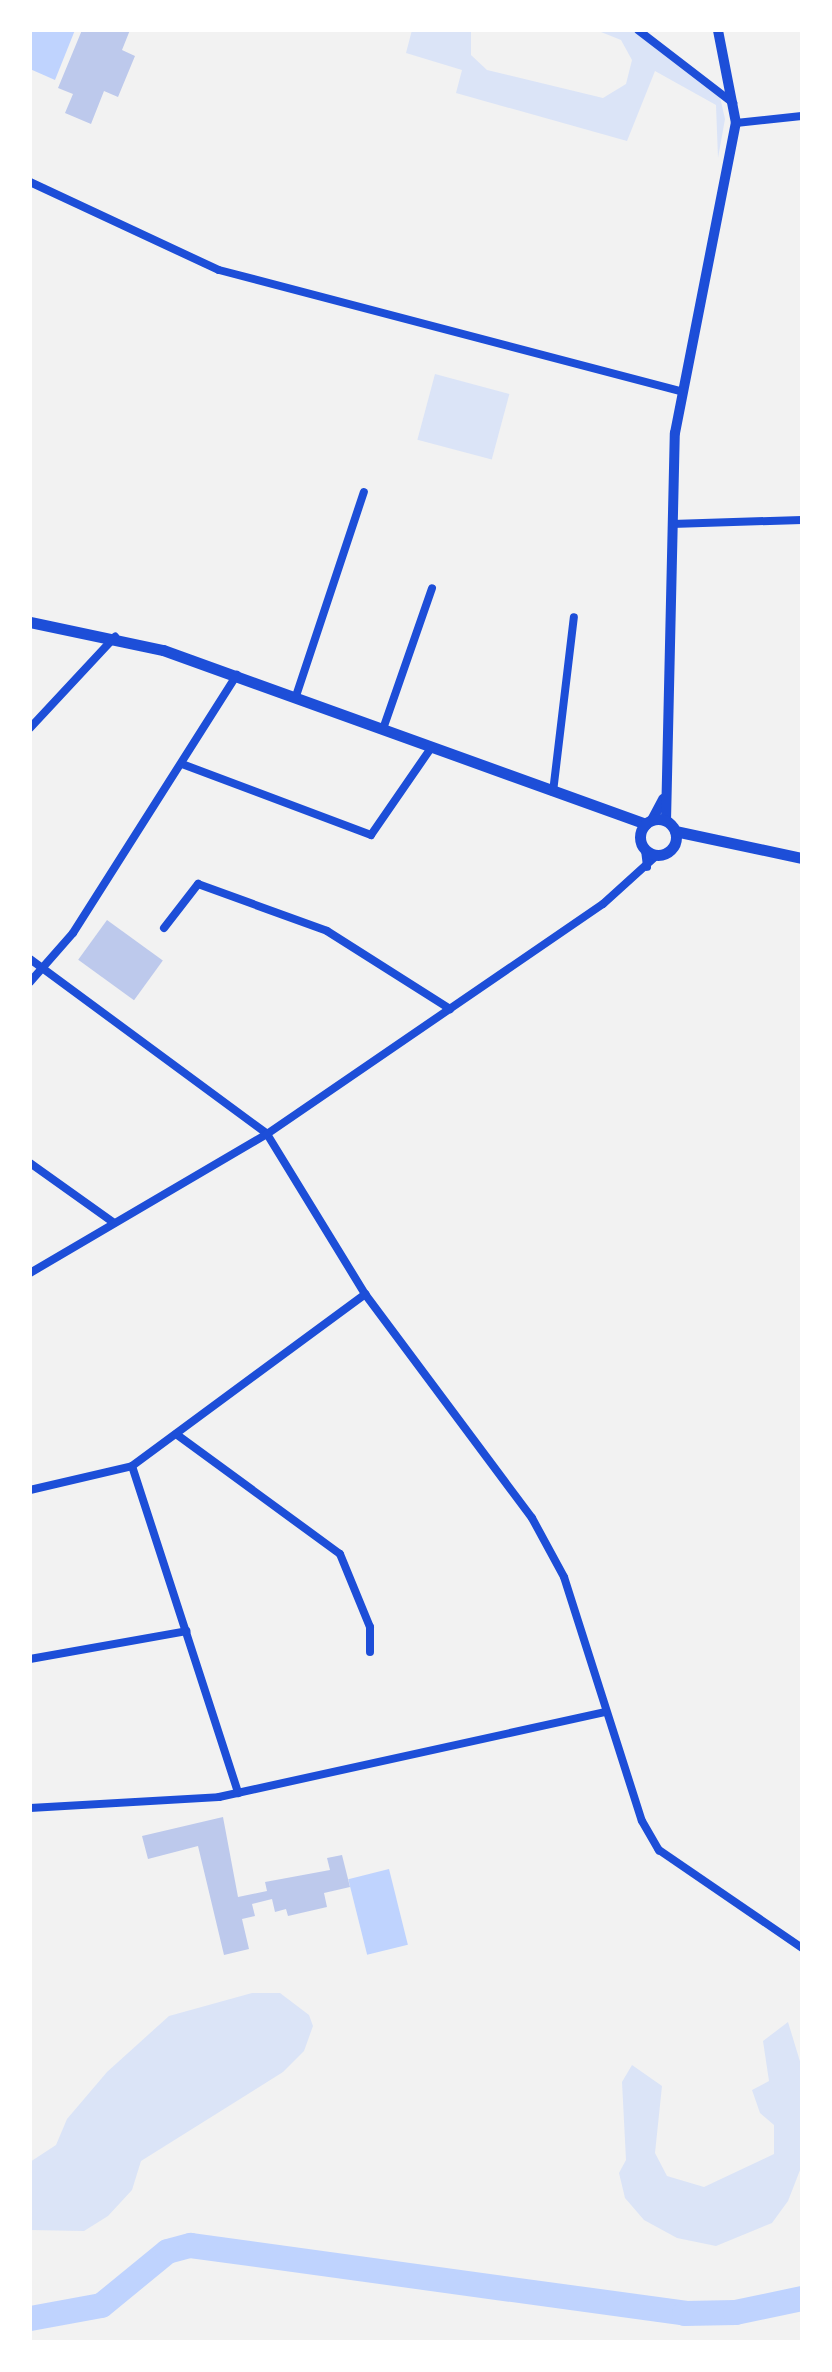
<!DOCTYPE html>
<style>
body{margin:0}
#map{position:relative;width:832px;height:2372px;overflow:hidden;background:#f2f2f2;font-family:"Golos Text",sans-serif}
div>[style]{position:absolute}
.green>*{inset:0;background:#dbe4f7;transform-origin:0 0}
.water>*{inset:0;background:#bfd3fe;transform-origin:0 0}
.river>*{height:25px;margin:-12.5px;padding:0 12.5px;transform-origin:12.5px;border-radius:12.5px;background:#bfd3fe}
.building>*{inset:0;background:#bdc9ec;transform-origin:0 0}
.minor>*{height:8px;margin:-4px;padding:0 4px;transform-origin:4px;border-radius:4px;background:#1d4ed8}
.tertiary>*{height:10px;margin:-5px;padding:0 5px;transform-origin:5px;border-radius:5px;background:#1d4ed8}
.secondary>*{height:11px;margin:-5.5px;padding:0 5.5px;transform-origin:5.5px;border-radius:5.5px;background:#1d4ed8}
.secondary>.ring{margin:-5.5px;padding:0;box-sizing:content-box;background:none;border:11px solid #1d4ed8;border-radius:50%}
span{translate:-50% -50%;white-space:nowrap;text-align:center;line-height:1.15;-webkit-text-stroke:8px #fff;paint-order:stroke}
.frame{position:absolute;inset:0;border:32px solid #fff;pointer-events:none}
</style>
<div id="map">
<div class="green">
<div style="clip-path:polygon(412px 30px,471px 30px,471px 55px,487px 70px,603px 98px,626px 84px,632px 60px,621px 40px,596px 30px,632px 30px,720px 97px,725px 119px,718px 158px,716px 105px,655px 71px,627px 141px,456px 93px,462px 70px,406px 53px)"></div>
<div style="left:435px;top:374px;width:77px;height:68px;rotate:15deg"></div>
<div style="clip-path:polygon(252px 1993px,280px 1993px,309px 2015px,313px 2026px,304px 2051px,283px 2072px,141px 2161px,132px 2190px,108px 2216px,84px 2231px,30px 2230px,30px 2162px,56px 2145px,67px 2119px,107px 2072px,169px 2016px)"></div>
<div style="clip-path:polygon(788px 2022px,802px 2068px,802px 2165px,788px 2201px,772px 2223px,716px 2246px,677px 2238px,644px 2220px,625px 2198px,619px 2173px,626px 2160px,622px 2082px,632px 2065px,662px 2086px,655px 2153px,667px 2176px,704px 2187px,774px 2154px,774px 2125px,760px 2113px,752px 2090px,769px 2081px,763px 2041px)"></div>
</div>
<div class="water">
<div style="clip-path:polygon(32px 30px,75px 30px,55px 80px,30px 69px)"></div>
<div style="left:389px;top:1869px;width:78px;height:42px;rotate:76deg"></div>
</div>
<div class="river">
<div style="left:30px;top:2318px;width:72px;rotate:-10.4deg"></div>
<div style="left:101px;top:2305px;width:85px;rotate:-39.3deg"></div>
<div style="left:167px;top:2251px;width:24px;rotate:-15deg"></div>
<div style="left:190px;top:2245px;width:499px;rotate:7.8deg"></div>
<div style="left:684px;top:2313px;width:51px;rotate:-1.1deg"></div>
<div style="left:735px;top:2312px;width:68px;rotate:-11.8deg"></div>
</div>
<div class="building">
<div style="clip-path:polygon(82px 30px,130px 30px,122px 50px,135px 56px,118px 97px,104px 91px,91px 124px,65px 113px,73px 94px,58px 88px)"></div>
<div style="left:107px;top:920px;width:69px;height:49px;rotate:36deg"></div>
<div style="clip-path:polygon(223px 1817px,238px 1897px,267px 1891px,265px 1882px,330px 1870px,327px 1858px,342px 1855px,350px 1887px,324px 1893px,327px 1907px,288px 1916px,286px 1909px,275px 1912px,272px 1899px,252px 1904px,255px 1916px,242px 1919px,249px 1949px,224px 1955px,198px 1846px,148px 1859px,142px 1836px)"></div>
</div>
<div class="minor">
<div style="left:638px;top:30px;width:120px;rotate:37.5deg"></div>
<div style="left:736px;top:123px;width:66px;rotate:-6.1deg"></div>
<div style="left:30px;top:182px;width:208px;rotate:25deg"></div>
<div style="left:219px;top:270px;width:480px;rotate:14.7deg"></div>
<div style="left:672px;top:524px;width:130px;rotate:-1.8deg"></div>
<div style="left:296px;top:696px;width:215px;rotate:-71.6deg"></div>
<div style="left:30px;top:728px;width:125px;rotate:-47deg"></div>
<div style="left:383px;top:729px;width:149px;rotate:-70.8deg"></div>
<div style="left:182px;top:764px;width:202px;rotate:20.6deg"></div>
<div style="left:371px;top:835px;width:106px;rotate:-55.4deg"></div>
<div style="left:553px;top:792px;width:176px;rotate:-83.2deg"></div>
<div style="left:645px;top:850px;width:17px;rotate:83deg"></div>
<div style="left:164px;top:928px;width:56px;rotate:-52.3deg"></div>
<div style="left:198px;top:884px;width:137px;rotate:20deg"></div>
<div style="left:327px;top:931px;width:146px;rotate:32.4deg"></div>
<div style="left:30px;top:959px;width:295px;rotate:36.4deg"></div>
<div style="left:267px;top:1134px;width:188px;rotate:58.5deg"></div>
<div style="left:365px;top:1294px;width:279px;rotate:53.3deg"></div>
<div style="left:532px;top:1518px;width:67px;rotate:61.5deg"></div>
<div style="left:564px;top:1577px;width:256px;rotate:72.3deg"></div>
<div style="left:642px;top:1821px;width:34px;rotate:60deg"></div>
<div style="left:659px;top:1850px;width:173px;rotate:34.4deg"></div>
<div style="left:30px;top:982px;width:65px;rotate:-48.7deg"></div>
<div style="left:73px;top:933px;width:306px;rotate:-57.6deg"></div>
<div style="left:30px;top:1163px;width:103px;rotate:35.5deg"></div>
<div style="left:30px;top:1273px;width:275px;rotate:-30.4deg"></div>
<div style="left:267px;top:1134px;width:407px;rotate:-34.4deg"></div>
<div style="left:603px;top:904px;width:73px;rotate:-42.2deg"></div>
<div style="left:176px;top:1434px;width:203px;rotate:36.2deg"></div>
<div style="left:340px;top:1554px;width:79px;rotate:67.7deg"></div>
<div style="left:370px;top:1627px;width:25px;rotate:90deg"></div>
<div style="left:132px;top:1466px;width:344px;rotate:72deg"></div>
<div style="left:30px;top:1490px;width:105px;rotate:-13.2deg"></div>
<div style="left:132px;top:1466px;width:290px;rotate:-36.4deg"></div>
<div style="left:30px;top:1659px;width:159px;rotate:-10.1deg"></div>
<div style="left:30px;top:1808px;width:189px;rotate:-3.3deg"></div>
<div style="left:219px;top:1797px;width:396px;rotate:-12.4deg"></div>
</div>
<div class="tertiary">
<div style="left:652px;top:820px;width:24px;rotate:-62deg"></div>
<div style="left:666px;top:821px;width:388px;rotate:-88.7deg"></div>
<div style="left:675px;top:433px;width:316px;rotate:-78.9deg"></div>
<div style="left:736px;top:123px;width:95px;rotate:-101deg"></div>
</div>
<div class="secondary">
<div style="left:30px;top:622px;width:136px;rotate:11.9deg"></div>
<div style="left:163px;top:650px;width:513px;rotate:19.81deg"></div>
<div class="ring" style="left:640px;top:819px;width:25px;height:25px"></div>
<div style="left:675px;top:831px;width:130px;rotate:12deg"></div>
</div>
<div class="frame"></div>
</div>
